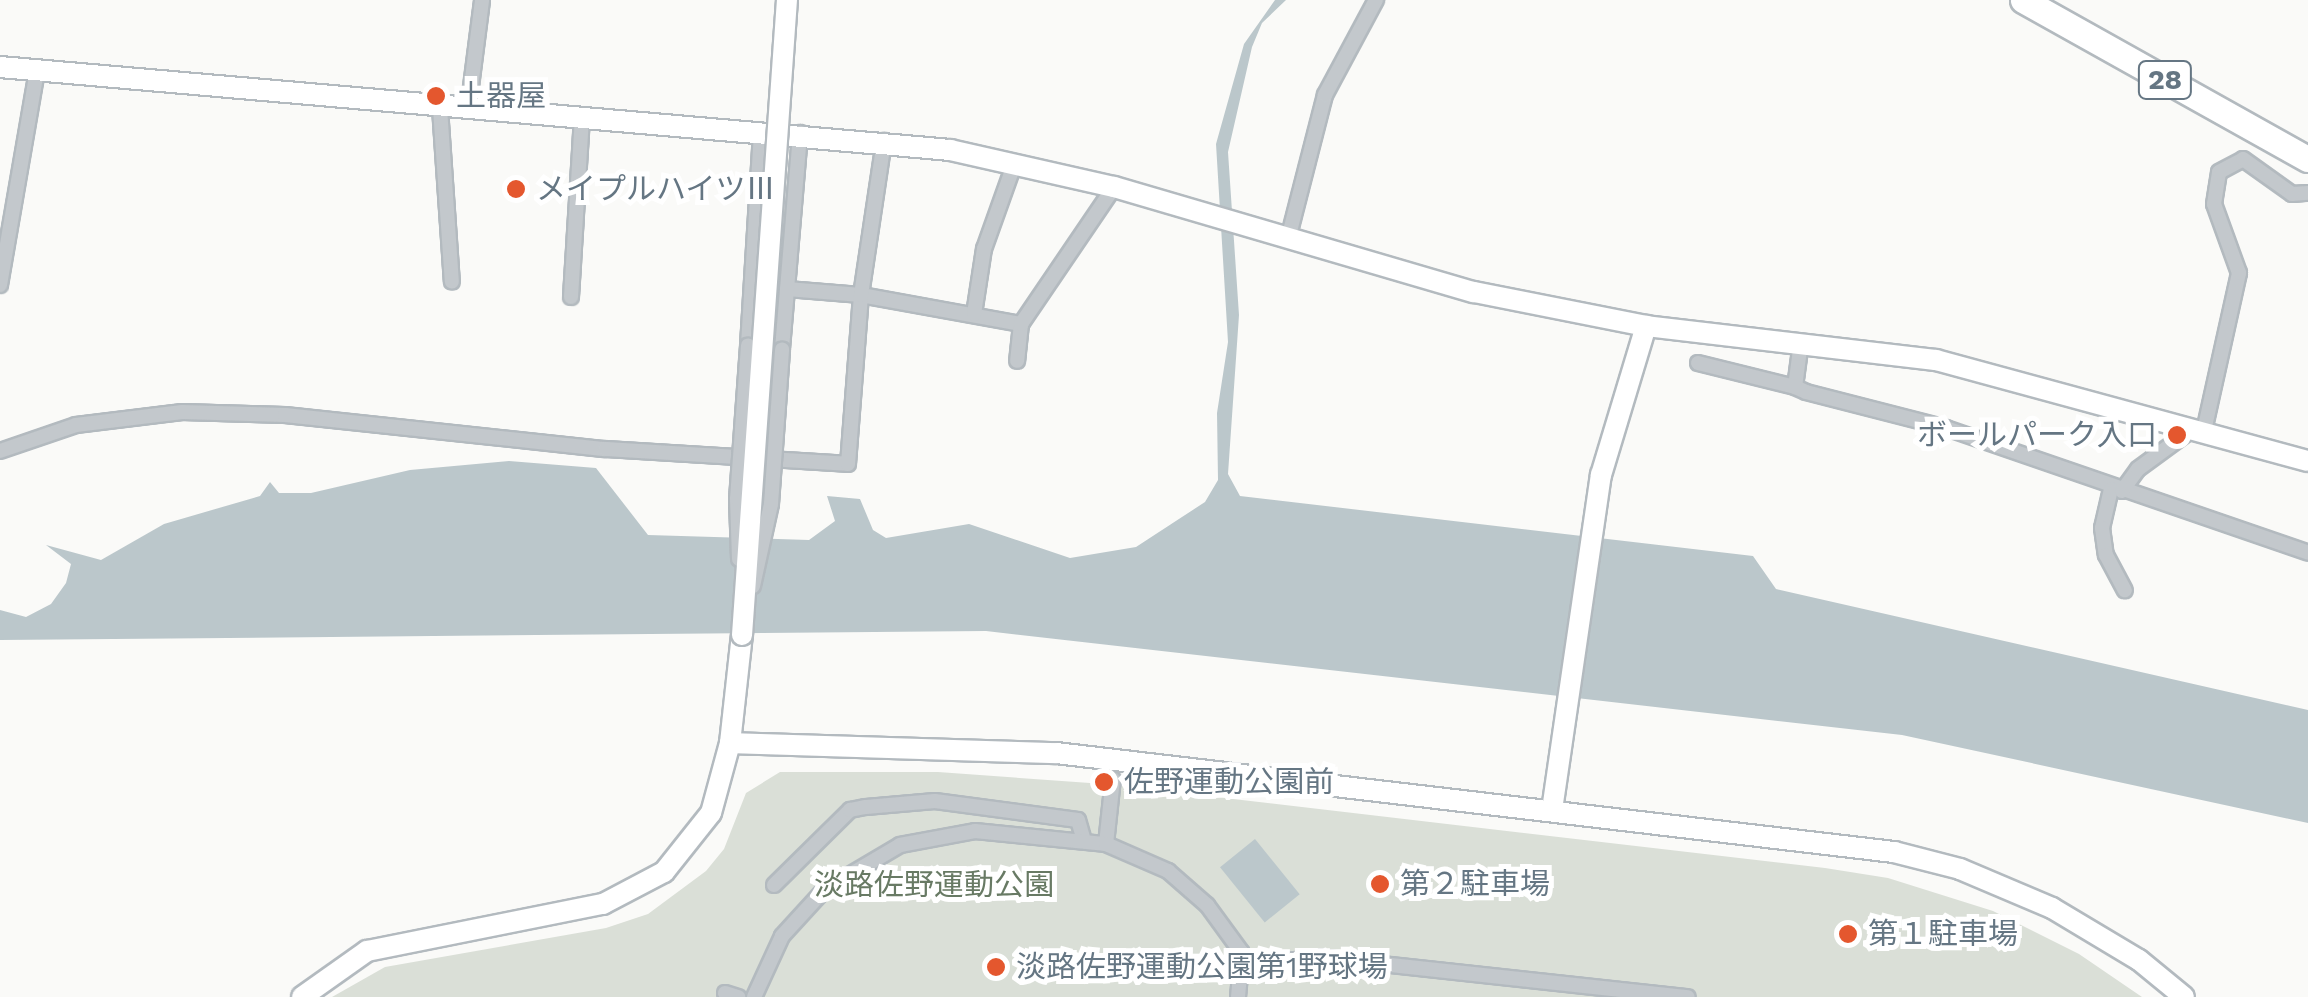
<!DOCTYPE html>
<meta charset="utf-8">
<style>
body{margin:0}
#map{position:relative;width:2308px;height:997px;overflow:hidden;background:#fafaf8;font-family:"Work Sans","Noto Sans JP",sans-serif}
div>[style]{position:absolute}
.green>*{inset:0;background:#dadfd7}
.water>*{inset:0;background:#bbc7cb;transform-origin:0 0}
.roads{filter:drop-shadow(2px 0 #b3babf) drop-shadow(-2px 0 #b3babf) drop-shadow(0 2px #b3babf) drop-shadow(0 -2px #b3babf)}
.street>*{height:14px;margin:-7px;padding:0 7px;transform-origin:7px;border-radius:7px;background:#c3c8cc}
.secondary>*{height:20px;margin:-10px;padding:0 10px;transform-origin:10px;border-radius:10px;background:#fff}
.highway>*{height:25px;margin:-12.5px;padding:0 12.5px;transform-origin:12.5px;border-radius:12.5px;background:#fff}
.bridges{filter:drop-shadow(2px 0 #b3babf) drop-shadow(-2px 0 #b3babf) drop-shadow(0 2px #b3babf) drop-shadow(0 -2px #b3babf)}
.street-bridge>*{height:14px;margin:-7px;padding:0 7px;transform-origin:7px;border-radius:7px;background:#c3c8cc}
.secondary-bridge>*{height:20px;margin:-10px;padding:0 10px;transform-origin:10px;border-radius:10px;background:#fff}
.dots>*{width:28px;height:28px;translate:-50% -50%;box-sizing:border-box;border:5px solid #fff;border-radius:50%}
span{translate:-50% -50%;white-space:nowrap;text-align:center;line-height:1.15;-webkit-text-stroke:10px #fff;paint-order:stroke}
.shield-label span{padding:2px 8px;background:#fff;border:2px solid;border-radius:8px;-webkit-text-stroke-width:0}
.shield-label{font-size:28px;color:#657683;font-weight:700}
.poi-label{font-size:30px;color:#657683}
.left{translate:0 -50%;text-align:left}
.right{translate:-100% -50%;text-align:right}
.park-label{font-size:30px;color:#687a64}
</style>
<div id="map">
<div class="green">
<div style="clip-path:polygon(780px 772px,938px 772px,1104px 784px,1825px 868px,1888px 878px,1993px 911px,2079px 954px,2142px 997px,332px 997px,385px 967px,606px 928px,648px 914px,706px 871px,724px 849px,746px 793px)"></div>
</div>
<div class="water">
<div style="clip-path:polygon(1275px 0,1286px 0,1262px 23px,1252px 47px,1228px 152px,1239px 315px,1228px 474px,1240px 496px,1753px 556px,1776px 589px,2308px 710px,2308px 823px,1902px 735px,986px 631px,0 640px,0 610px,26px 617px,51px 604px,66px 583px,71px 564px,46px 545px,101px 560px,164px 524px,260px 496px,270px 482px,279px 493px,311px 493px,410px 470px,509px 461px,596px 468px,648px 535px,809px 540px,835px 521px,827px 496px,860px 499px,873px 530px,886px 538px,969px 524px,1070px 558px,1136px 547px,1205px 502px,1218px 480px,1217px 413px,1228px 342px,1216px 144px,1244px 44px)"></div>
<div style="left:1255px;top:839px;width:71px;height:45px;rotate:51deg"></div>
</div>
<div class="roads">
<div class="street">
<div style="left:440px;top:108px;width:174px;rotate:86.1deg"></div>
<div style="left:468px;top:110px;width:111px;rotate:-82.7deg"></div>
<div style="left:1288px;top:239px;width:149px;rotate:-75.6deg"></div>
<div style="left:1325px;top:95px;width:108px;rotate:-61.8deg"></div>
<div style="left:0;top:285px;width:217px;rotate:-80.2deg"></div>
<div style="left:787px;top:289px;width:74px;rotate:4.6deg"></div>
<div style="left:861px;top:295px;width:163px;rotate:10.3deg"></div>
<div style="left:1021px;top:324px;width:37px;rotate:96deg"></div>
<div style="left:571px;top:297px;width:180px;rotate:-86.5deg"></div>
<div style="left:974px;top:314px;width:66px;rotate:-81.3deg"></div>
<div style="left:984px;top:249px;width:92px;rotate:-70.4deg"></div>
<div style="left:1021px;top:324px;width:166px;rotate:-55.8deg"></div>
<div style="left:1801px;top:342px;width:45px;rotate:97.6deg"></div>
<div style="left:1795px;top:387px;width:12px;rotate:24deg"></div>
<div style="left:1806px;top:392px;width:145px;rotate:14.4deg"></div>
<div style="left:1946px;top:428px;width:383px;rotate:19deg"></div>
<div style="left:748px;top:345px;width:215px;rotate:-86.5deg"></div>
<div style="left:782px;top:349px;width:217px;rotate:-85.2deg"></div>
<div style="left:1698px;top:363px;width:100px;rotate:13.9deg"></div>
<div style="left:2204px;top:431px;width:162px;rotate:-77.5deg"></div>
<div style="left:2239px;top:273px;width:73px;rotate:-109.9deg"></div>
<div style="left:2214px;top:204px;width:32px;rotate:-81deg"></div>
<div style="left:2219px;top:172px;width:27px;rotate:-28deg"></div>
<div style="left:2243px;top:159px;width:60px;rotate:35.5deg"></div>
<div style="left:2292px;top:194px;width:16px;rotate:-4deg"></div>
<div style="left:0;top:451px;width:80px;rotate:-18.9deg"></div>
<div style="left:76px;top:425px;width:107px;rotate:-7deg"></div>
<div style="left:182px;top:412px;width:103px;rotate:1.7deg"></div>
<div style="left:285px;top:415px;width:322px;rotate:6.1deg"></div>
<div style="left:605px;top:449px;width:243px;rotate:3.5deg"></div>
<div style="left:848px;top:464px;width:169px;rotate:-85.6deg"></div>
<div style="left:861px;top:295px;width:156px;rotate:-81.5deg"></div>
<div style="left:2111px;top:489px;width:40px;rotate:103deg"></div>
<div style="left:2102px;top:528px;width:27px;rotate:82deg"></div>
<div style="left:2106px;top:555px;width:40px;rotate:62deg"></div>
<div style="left:2122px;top:491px;width:27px;rotate:-54deg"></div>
<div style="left:2138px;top:469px;width:69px;rotate:-36.2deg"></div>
<div style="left:1106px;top:844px;width:65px;rotate:-83.9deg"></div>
<div style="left:774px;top:885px;width:107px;rotate:-44.6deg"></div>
<div style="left:850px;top:810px;width:16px;rotate:-11deg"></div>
<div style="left:866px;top:807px;width:69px;rotate:-5deg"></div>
<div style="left:935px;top:801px;width:144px;rotate:7.6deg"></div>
<div style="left:1078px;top:820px;width:22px;rotate:74deg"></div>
<div style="left:1245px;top:967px;width:73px;rotate:-7.9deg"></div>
<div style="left:1317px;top:957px;width:373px;rotate:6.2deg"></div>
<div style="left:725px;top:993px;width:14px;rotate:17deg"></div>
<div style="left:754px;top:997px;width:67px;rotate:-65.3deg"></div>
<div style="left:782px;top:936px;width:62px;rotate:-47.6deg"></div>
<div style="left:824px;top:890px;width:88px;rotate:-30.6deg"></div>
<div style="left:900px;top:845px;width:76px;rotate:-10.6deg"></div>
<div style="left:975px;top:831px;width:132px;rotate:5.7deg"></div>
<div style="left:1106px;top:844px;width:68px;rotate:23.5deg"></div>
<div style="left:1168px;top:871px;width:52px;rotate:41.1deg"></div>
<div style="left:1207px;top:905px;width:59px;rotate:53.9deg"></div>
<div style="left:1242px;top:953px;width:44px;rotate:95.2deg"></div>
</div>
<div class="secondary">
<div style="left:0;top:67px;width:954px;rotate:4.99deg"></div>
<div style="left:950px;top:150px;width:168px;rotate:12.7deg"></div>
<div style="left:1114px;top:187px;width:375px;rotate:16.3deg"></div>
<div style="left:1474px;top:292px;width:175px;rotate:11.2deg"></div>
<div style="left:1646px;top:326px;width:292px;rotate:6.7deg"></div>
<div style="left:1936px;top:360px;width:385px;rotate:15.2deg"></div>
<div style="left:730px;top:743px;width:326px;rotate:1.8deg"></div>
<div style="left:1056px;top:753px;width:844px;rotate:6.74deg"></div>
<div style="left:1894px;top:852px;width:68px;rotate:14.4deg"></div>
<div style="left:1960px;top:869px;width:100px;rotate:23deg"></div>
<div style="left:2052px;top:908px;width:101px;rotate:30.9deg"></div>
<div style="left:2139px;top:960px;width:58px;rotate:39.4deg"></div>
<div style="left:1552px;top:810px;width:339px;rotate:-81.7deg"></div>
<div style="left:1601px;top:475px;width:156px;rotate:-73.2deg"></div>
<div style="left:302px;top:997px;width:80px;rotate:-35.3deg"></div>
<div style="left:367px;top:951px;width:241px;rotate:-11.3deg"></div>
<div style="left:603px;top:904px;width:69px;rotate:-27.7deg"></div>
<div style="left:664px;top:872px;width:75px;rotate:-51.5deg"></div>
<div style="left:711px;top:813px;width:73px;rotate:-74.8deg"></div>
<div style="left:730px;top:743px;width:109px;rotate:-83.7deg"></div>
</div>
<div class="highway">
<div style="left:2023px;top:0;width:326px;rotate:29.2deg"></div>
</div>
</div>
<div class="bridges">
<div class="street-bridge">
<div style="left:739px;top:559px;width:60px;rotate:-91.9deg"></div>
<div style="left:737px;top:499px;width:154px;rotate:-85.9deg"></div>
<div style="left:753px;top:586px;width:84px;rotate:-77.6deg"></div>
<div style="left:771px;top:504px;width:155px;rotate:-85.9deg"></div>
</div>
<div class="secondary-bridge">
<div style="left:742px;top:635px;width:637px;rotate:-85.95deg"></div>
</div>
</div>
<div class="dots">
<div style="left:436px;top:96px;background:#e4572e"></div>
<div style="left:516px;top:189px;background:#e4572e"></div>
<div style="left:2177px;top:435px;background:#e4572e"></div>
<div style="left:1104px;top:782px;background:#e4572e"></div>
<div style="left:1380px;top:884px;background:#e4572e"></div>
<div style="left:1848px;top:934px;background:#e4572e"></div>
<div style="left:996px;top:967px;background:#e4572e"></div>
</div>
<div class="shield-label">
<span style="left:2165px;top:80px">28</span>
</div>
<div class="poi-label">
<span class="left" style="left:456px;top:96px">土器屋</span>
<span class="left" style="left:536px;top:189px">メイプルハイツⅢ</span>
<span class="right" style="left:2157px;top:435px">ボールパーク入口</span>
<span class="left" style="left:1124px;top:782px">佐野運動公園前</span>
<span class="left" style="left:1400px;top:884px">第２駐車場</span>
<span class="left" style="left:1868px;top:934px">第１駐車場</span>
<span class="left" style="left:1016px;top:967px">淡路佐野運動公園第1野球場</span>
</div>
<div class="park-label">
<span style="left:934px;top:885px">淡路佐野運動公園</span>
</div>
</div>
